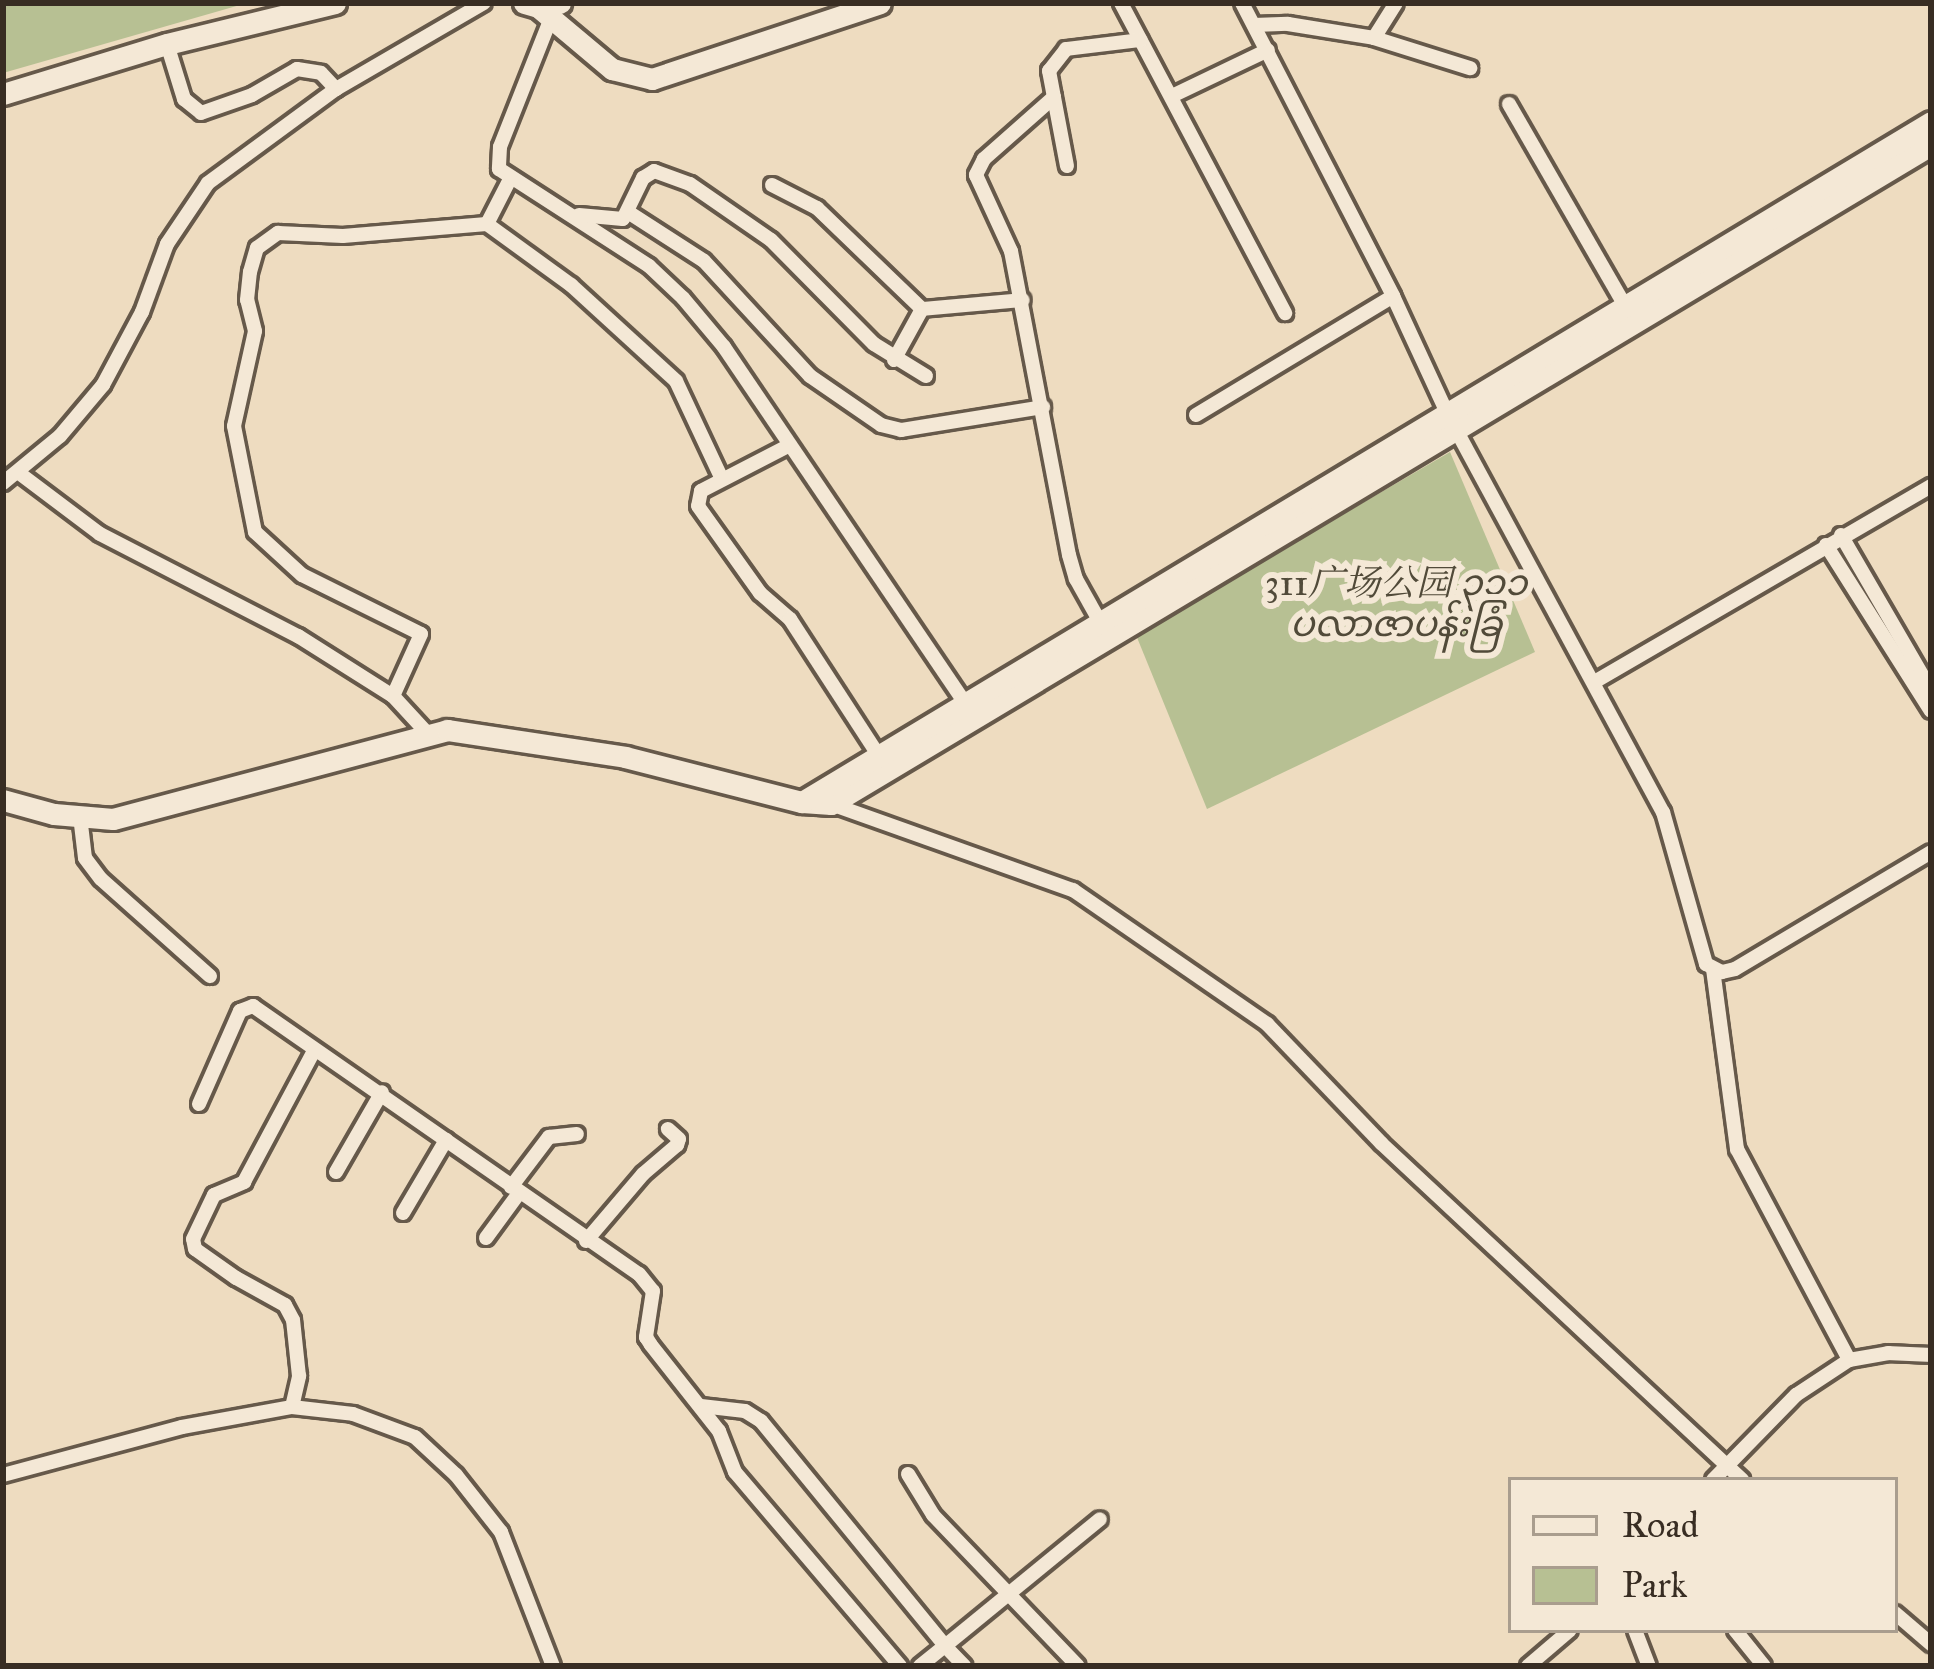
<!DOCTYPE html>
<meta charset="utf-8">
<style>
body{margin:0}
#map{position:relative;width:1934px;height:1669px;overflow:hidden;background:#eedcc0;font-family:"IM FELL Great Primer","Noto Serif SC","Noto Sans Myanmar",serif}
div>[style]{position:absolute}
.green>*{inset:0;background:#b7c093}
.roads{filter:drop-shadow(3px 0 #66594a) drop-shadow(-3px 0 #66594a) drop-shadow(0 3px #66594a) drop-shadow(0 -3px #66594a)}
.street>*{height:14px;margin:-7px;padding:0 7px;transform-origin:7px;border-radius:7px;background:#f4e8d6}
.secondary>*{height:21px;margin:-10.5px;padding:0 10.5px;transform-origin:10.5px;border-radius:10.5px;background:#f4e8d6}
span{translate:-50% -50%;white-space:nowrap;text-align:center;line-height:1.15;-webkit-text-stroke:12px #f4e8d6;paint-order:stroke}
.park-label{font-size:36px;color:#514a39;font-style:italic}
.frame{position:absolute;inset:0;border:6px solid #382d23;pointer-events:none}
.legend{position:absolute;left:1508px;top:1477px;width:390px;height:156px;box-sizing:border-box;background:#f4e8d6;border:3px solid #a99d8e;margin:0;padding:15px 21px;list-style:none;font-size:36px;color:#382d23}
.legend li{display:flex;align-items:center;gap:24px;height:60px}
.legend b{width:60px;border:3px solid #a99d8e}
</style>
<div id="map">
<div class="green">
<div style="clip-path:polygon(3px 3px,247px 3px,3px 73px)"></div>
<div style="clip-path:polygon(1450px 452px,1535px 652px,1207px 809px,1136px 635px)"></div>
</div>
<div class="roads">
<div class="street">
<div style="left:1121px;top:3px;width:351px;rotate:62.1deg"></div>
<div style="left:1242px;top:3px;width:330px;rotate:62.7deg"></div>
<div style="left:1393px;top:296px;width:129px;rotate:65.2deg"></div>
<div style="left:1447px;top:413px;width:454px;rotate:61.6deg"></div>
<div style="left:1663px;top:812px;width:158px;rotate:74.2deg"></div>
<div style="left:1706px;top:964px;width:18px;rotate:27deg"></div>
<div style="left:1722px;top:972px;width:13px;rotate:-13deg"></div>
<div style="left:1735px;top:969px;width:228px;rotate:-30.8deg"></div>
<div style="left:551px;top:18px;width:139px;rotate:111.6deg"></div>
<div style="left:500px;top:147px;width:22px;rotate:93deg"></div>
<div style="left:499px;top:169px;width:179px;rotate:32.9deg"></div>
<div style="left:649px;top:266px;width:47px;rotate:43.3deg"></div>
<div style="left:683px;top:298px;width:64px;rotate:50.1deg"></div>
<div style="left:724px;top:347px;width:428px;rotate:55.9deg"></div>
<div style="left:1254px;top:25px;width:34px;rotate:-2deg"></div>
<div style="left:1288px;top:24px;width:87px;rotate:9.2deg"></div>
<div style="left:1374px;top:38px;width:101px;rotate:17.4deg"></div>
<div style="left:1374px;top:38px;width:41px;rotate:-57.8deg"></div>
<div style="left:167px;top:44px;width:58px;rotate:72.8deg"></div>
<div style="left:184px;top:99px;width:22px;rotate:39deg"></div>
<div style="left:201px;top:113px;width:54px;rotate:-19.4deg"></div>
<div style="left:252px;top:95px;width:52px;rotate:-30deg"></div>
<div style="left:297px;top:69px;width:24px;rotate:9deg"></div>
<div style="left:321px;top:73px;width:22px;rotate:47deg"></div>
<div style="left:1174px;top:95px;width:104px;rotate:-25.6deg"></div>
<div style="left:1054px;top:97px;width:94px;rotate:138.5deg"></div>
<div style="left:984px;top:159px;width:18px;rotate:117deg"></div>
<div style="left:976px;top:175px;width:84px;rotate:65.3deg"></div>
<div style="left:1011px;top:251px;width:309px;rotate:79.2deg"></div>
<div style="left:1069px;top:555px;width:25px;rotate:74deg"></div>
<div style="left:1076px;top:579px;width:57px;rotate:60.8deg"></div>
<div style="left:1509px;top:104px;width:241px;rotate:60.1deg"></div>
<div style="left:1067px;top:166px;width:97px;rotate:-100.7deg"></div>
<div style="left:1049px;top:71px;width:28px;rotate:-52deg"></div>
<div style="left:1066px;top:49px;width:75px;rotate:-6.9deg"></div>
<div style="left:772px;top:185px;width:51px;rotate:27.1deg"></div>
<div style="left:817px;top:208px;width:146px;rotate:43.9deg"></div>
<div style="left:922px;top:309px;width:101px;rotate:-5.1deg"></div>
<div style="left:628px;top:212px;width:90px;rotate:32.8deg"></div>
<div style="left:704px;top:261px;width:156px;rotate:47.3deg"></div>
<div style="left:810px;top:376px;width:86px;rotate:34.6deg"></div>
<div style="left:881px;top:425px;width:21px;rotate:14deg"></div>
<div style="left:901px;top:430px;width:144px;rotate:-9.2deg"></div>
<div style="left:579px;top:215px;width:44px;rotate:5.2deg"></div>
<div style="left:623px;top:219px;width:46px;rotate:-64deg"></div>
<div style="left:643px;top:178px;width:13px;rotate:-32deg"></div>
<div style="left:654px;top:171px;width:38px;rotate:20deg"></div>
<div style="left:690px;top:184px;width:98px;rotate:34.7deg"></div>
<div style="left:771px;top:240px;width:146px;rotate:45.3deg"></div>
<div style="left:874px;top:344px;width:61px;rotate:31.6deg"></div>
<div style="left:487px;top:224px;width:104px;rotate:36deg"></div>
<div style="left:571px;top:285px;width:142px;rotate:42.4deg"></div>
<div style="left:676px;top:381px;width:108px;rotate:64.9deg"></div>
<div style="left:894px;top:360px;width:58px;rotate:-61.2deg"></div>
<div style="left:1196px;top:415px;width:230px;rotate:-31.1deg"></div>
<div style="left:788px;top:446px;width:98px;rotate:152.7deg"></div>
<div style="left:701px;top:491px;width:15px;rotate:101deg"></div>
<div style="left:698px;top:506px;width:107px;rotate:54.5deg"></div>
<div style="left:760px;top:593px;width:40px;rotate:41deg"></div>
<div style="left:790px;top:619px;width:163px;rotate:57deg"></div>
<div style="left:19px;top:473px;width:101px;rotate:37deg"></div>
<div style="left:100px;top:534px;width:223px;rotate:27.3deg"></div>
<div style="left:298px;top:636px;width:112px;rotate:32.3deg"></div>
<div style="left:393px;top:696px;width:53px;rotate:47.3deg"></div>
<div style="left:3px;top:483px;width:74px;rotate:-39.5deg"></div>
<div style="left:60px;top:436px;width:67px;rotate:-49.9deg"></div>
<div style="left:103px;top:385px;width:83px;rotate:-61.9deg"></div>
<div style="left:142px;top:312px;width:72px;rotate:-69.8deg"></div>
<div style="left:167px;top:244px;width:73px;rotate:-56.1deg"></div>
<div style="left:208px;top:183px;width:159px;rotate:-36.3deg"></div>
<div style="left:336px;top:89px;width:171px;rotate:-30.2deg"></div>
<div style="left:1841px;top:535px;width:179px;rotate:59.9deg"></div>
<div style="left:1826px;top:545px;width:196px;rotate:57.7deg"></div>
<div style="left:1596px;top:681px;width:388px;rotate:-30.2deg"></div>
<div style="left:393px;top:696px;width:68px;rotate:-65.7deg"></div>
<div style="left:421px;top:634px;width:133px;rotate:-153.6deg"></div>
<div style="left:302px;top:575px;width:64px;rotate:-137.5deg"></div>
<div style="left:255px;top:532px;width:108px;rotate:-101.2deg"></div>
<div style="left:234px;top:426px;width:97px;rotate:-77.5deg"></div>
<div style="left:255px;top:331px;width:32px;rotate:-104deg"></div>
<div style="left:247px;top:300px;width:28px;rotate:-84deg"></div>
<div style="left:250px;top:272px;width:25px;rotate:-74deg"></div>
<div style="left:257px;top:248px;width:26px;rotate:-36deg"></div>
<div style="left:278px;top:233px;width:65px;rotate:2.6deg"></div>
<div style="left:343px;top:236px;width:144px;rotate:-4.8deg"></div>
<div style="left:487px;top:224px;width:51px;rotate:-62.9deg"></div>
<div style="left:831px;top:804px;width:257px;rotate:19.6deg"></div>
<div style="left:1073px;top:890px;width:236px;rotate:34.6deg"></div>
<div style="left:1267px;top:1024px;width:165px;rotate:46.2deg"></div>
<div style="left:1381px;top:1143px;width:494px;rotate:43deg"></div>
<div style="left:80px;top:816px;width:42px;rotate:83.2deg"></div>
<div style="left:85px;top:858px;width:26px;rotate:53deg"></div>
<div style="left:101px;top:879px;width:146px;rotate:41.7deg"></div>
<div style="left:1713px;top:969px;width:182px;rotate:82.4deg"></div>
<div style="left:1737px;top:1149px;width:239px;rotate:62deg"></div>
<div style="left:199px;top:1104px;width:102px;rotate:-66.2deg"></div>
<div style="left:240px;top:1011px;width:14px;rotate:-21deg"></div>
<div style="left:253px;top:1006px;width:470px;rotate:34.8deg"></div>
<div style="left:639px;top:1274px;width:22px;rotate:51deg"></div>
<div style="left:653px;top:1291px;width:47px;rotate:98.7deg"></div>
<div style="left:646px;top:1337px;width:9px;rotate:58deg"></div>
<div style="left:651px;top:1345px;width:110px;rotate:51.7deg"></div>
<div style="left:719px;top:1431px;width:44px;rotate:68.7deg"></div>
<div style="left:735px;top:1472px;width:255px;rotate:49.6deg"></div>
<div style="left:336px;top:1172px;width:92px;rotate:-60.1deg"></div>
<div style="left:511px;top:1187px;width:63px;rotate:-52.8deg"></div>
<div style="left:549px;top:1137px;width:28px;rotate:-6deg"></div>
<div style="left:403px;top:1213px;width:85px;rotate:-59.5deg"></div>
<div style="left:486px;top:1238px;width:56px;rotate:-53.7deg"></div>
<div style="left:586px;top:1241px;width:88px;rotate:-49.6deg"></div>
<div style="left:643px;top:1174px;width:45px;rotate:-40.5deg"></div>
<div style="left:677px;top:1145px;width:6px;rotate:-72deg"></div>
<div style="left:679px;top:1139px;width:15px;rotate:-138deg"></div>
<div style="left:701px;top:1406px;width:44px;rotate:6.5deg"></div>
<div style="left:745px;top:1411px;width:19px;rotate:32deg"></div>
<div style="left:761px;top:1421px;width:291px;rotate:50.7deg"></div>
<div style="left:945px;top:1646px;width:200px;rotate:-39.3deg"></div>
<div style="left:292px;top:1407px;width:32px;rotate:-77deg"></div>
<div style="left:299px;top:1376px;width:56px;rotate:-96.1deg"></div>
<div style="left:293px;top:1320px;width:17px;rotate:-118deg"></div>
<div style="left:285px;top:1305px;width:56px;rotate:-151.1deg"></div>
<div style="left:236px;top:1278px;width:50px;rotate:-144.7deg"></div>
<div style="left:195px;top:1249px;width:10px;rotate:-101deg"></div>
<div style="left:193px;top:1239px;width:49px;rotate:-64.5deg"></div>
<div style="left:214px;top:1195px;width:33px;rotate:-23deg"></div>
<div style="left:244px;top:1182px;width:149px;rotate:-61.9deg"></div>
<div style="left:908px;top:1474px;width:48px;rotate:58.6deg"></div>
<div style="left:933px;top:1515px;width:209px;rotate:46.2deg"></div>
<div style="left:3px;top:1475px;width:185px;rotate:-15deg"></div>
<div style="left:182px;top:1427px;width:112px;rotate:-10.3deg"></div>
<div style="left:292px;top:1407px;width:61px;rotate:6.5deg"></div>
<div style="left:353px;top:1414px;width:66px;rotate:20.4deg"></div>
<div style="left:415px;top:1437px;width:56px;rotate:42.8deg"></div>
<div style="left:456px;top:1475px;width:73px;rotate:51.7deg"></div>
<div style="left:501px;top:1532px;width:144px;rotate:68.8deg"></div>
<div style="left:1713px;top:1480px;width:119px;rotate:-45.7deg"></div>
<div style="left:1796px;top:1395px;width:64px;rotate:-33.4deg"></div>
<div style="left:1849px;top:1360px;width:40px;rotate:-10deg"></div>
<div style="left:1888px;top:1353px;width:43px;rotate:2.7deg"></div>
<div style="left:1895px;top:1613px;width:48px;rotate:40.7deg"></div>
<div style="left:1635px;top:1630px;width:39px;rotate:69deg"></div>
<div style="left:1735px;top:1630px;width:46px;rotate:51.1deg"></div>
<div style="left:920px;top:1666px;width:32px;rotate:-39deg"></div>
<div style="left:945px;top:1646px;width:28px;rotate:46deg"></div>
<div style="left:1528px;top:1666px;width:55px;rotate:-40.6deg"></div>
</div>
<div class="secondary">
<div style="left:524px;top:3px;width:19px;rotate:16deg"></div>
<div style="left:542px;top:8px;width:19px;rotate:-16deg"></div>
<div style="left:538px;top:7px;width:97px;rotate:40deg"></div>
<div style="left:612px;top:69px;width:41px;rotate:14deg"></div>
<div style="left:652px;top:79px;width:240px;rotate:-18.4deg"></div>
<div style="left:3px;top:94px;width:171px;rotate:-17deg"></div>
<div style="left:167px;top:44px;width:173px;rotate:-13.7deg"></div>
<div style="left:3px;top:800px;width:53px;rotate:15.4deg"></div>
<div style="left:54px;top:814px;width:59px;rotate:4.8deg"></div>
<div style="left:113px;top:819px;width:346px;rotate:-14.9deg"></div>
<div style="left:447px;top:730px;width:180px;rotate:8.6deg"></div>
<div style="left:625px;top:757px;width:183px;rotate:14.3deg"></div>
<div style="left:802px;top:802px;width:29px;rotate:4deg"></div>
<div style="left:831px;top:804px;width:1282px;rotate:-30.93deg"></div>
<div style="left:802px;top:802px;width:1318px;rotate:-31.06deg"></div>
</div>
</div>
<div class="park-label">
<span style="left:1396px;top:604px">311广场公园 ၃၁၁<br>ပလာဇာပန်းခြံ</span>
</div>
<div class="frame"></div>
<ul class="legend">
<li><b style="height:15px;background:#f4e8d6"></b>Road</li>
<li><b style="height:33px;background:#b7c093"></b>Park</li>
</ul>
</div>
